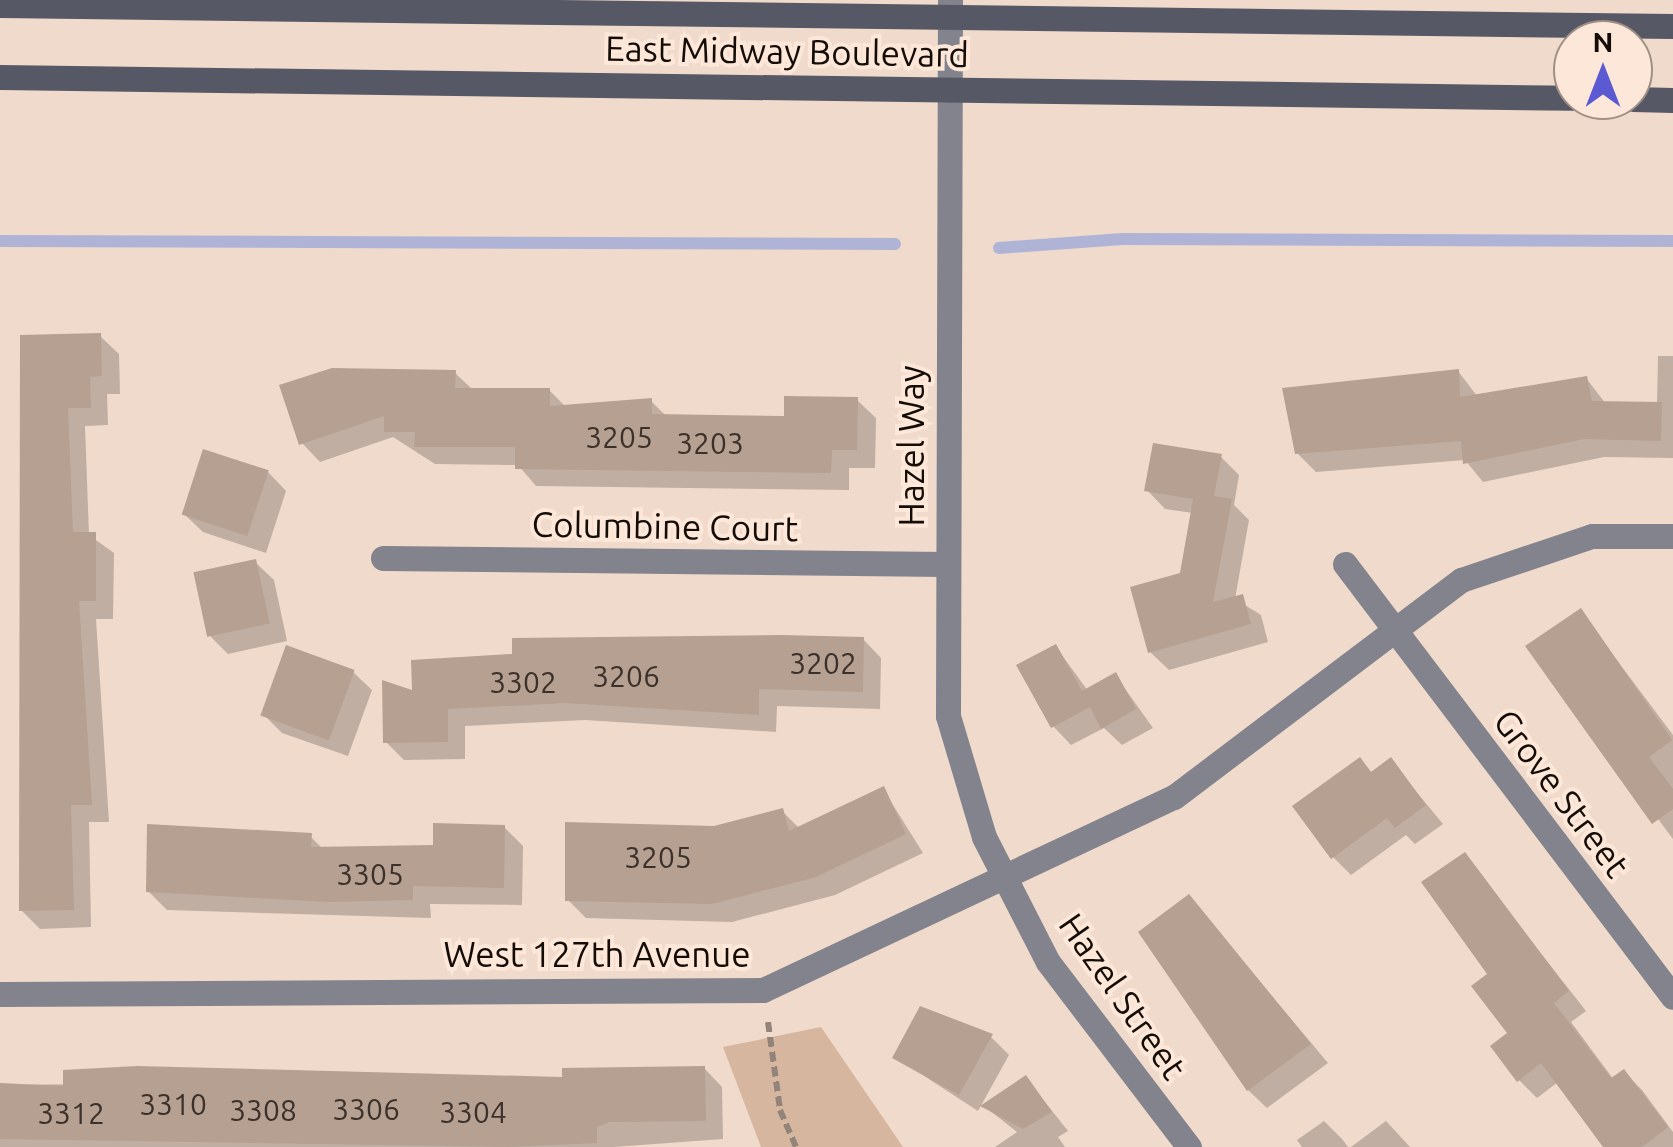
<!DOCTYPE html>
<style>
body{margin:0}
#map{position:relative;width:1673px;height:1147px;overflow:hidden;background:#f0dacb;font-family:Ubuntu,sans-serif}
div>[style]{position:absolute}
.green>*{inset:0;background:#d7b69f}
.shadow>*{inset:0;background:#0003}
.stream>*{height:12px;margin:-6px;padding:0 6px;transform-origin:6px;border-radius:6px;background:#afb4d7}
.building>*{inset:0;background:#b5a092;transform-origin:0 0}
.path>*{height:6px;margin-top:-3px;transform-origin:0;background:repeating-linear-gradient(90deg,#938479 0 10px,transparent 0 15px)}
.minor>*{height:25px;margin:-12.5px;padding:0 12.5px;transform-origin:12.5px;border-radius:12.5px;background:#82838c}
.secondary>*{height:25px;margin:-12.5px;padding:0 12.5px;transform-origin:12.5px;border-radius:12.5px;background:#565865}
span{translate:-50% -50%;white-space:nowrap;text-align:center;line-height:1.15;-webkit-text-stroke:8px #fde7d8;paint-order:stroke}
.number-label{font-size:30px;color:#3c312a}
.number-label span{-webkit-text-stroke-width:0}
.street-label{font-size:35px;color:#130c07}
.north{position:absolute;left:1553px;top:20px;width:100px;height:100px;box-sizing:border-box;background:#fde7d8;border:2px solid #9f8f84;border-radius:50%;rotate:0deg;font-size:28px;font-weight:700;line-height:40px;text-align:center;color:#130c07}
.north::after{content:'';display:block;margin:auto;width:35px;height:45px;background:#5c5ad2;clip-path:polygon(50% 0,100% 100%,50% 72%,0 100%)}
</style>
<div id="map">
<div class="green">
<div style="clip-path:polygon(821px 1027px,903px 1147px,761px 1147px,723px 1047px)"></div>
</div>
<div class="shadow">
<div style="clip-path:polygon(100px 336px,119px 354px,120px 394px,107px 394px,108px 425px,85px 426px,89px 535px,114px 553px,113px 619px,96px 619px,109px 822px,89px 822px,91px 927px,40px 929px,21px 910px,22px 338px)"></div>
<div style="clip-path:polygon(1658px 356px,1673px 356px,1673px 458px,1604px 457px,1483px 482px,1465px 460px,1316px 472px,1297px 453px,1458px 371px,1477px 396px,1586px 378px,1606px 404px,1657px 405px)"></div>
<div style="clip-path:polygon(455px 373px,473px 390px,549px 390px,566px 407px,651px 401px,667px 417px,786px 419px,857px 400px,876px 418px,875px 468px,849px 468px,849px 490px,536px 486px,518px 465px,435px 464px,393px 437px,320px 462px,302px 443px)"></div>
<div style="clip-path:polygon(1221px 457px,1239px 475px,1234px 505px,1249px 520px,1235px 599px,1261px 615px,1268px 642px,1169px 670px,1150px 652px,1182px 575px,1193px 513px,1165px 509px,1147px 490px)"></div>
<div style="clip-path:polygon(268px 472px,286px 491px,266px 553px,203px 532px,184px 514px)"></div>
<div style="clip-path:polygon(255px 562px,274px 580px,287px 641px,228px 654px,210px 636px)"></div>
<div style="clip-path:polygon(1580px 611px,1673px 735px,1673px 839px,1528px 646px)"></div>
<div style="clip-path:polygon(863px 639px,881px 658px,880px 709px,777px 706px,776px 732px,585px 720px,465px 726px,465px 759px,404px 760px,386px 742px,415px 694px)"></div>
<div style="clip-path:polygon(1056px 647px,1088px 691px,1116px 676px,1153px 728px,1122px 745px,1104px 728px,1071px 745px,1053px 726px)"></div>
<div style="clip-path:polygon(353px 672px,372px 690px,348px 756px,282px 733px,263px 714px)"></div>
<div style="clip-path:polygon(1360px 760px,1373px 774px,1391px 761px,1443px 824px,1415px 844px,1406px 835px,1351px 875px,1333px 857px)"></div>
<div style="clip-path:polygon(883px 789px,923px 853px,835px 895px,732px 922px,586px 918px,568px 900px,714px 828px,782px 811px,800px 829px)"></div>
<div style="clip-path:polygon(504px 827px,523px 846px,522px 905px,430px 904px,431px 918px,167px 910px,148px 891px,310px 836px,324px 850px,435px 848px)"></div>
<div style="clip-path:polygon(1464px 855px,1586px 1011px,1571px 1022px,1614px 1080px,1624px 1072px,1642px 1090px,1673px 1132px,1673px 1147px,1606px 1147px,1558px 1082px,1537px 1098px,1519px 1080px)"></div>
<div style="clip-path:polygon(1189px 897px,1328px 1063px,1267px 1108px,1248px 1090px)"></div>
<div style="clip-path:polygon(991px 1037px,1009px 1055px,978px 1111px,895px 1057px)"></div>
<div style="clip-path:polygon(704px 1068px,722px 1087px,723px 1139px,614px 1147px,0 1147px,0 1085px,564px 1079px)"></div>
<div style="clip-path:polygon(1026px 1078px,1068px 1131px,1058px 1137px,1065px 1147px,995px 1147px,1017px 1132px,984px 1106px)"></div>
<div style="clip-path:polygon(1324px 1121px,1342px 1139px,1348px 1147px,1302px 1147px,1297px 1140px)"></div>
<div style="clip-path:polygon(1386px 1121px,1410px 1147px,1351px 1147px)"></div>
</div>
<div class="stream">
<div style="left:0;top:241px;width:895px;rotate:0.19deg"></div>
<div style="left:999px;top:248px;width:124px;rotate:-4.2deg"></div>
<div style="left:1123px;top:239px;width:550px;rotate:0.21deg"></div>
</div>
<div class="building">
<div style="clip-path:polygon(101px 333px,102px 376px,90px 377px,91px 408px,68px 408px,73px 532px,96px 532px,96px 601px,79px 601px,92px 805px,71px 805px,74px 910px,19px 911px,20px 335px)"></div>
<div style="clip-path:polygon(332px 368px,456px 370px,455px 388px,550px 388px,550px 406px,652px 398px,652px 414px,784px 416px,784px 396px,858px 397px,857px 450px,832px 450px,831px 473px,515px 469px,515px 447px,414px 447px,415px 432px,384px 432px,384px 416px,299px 445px,279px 385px)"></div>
<div style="clip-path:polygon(1459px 369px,1460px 397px,1587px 376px,1592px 401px,1662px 402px,1661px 441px,1584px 439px,1463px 464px,1461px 441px,1295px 454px,1282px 388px)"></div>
<div style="clip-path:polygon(1153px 443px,1222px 454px,1214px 496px,1232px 499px,1213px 602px,1243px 594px,1251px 624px,1148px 653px,1130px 587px,1180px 573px,1193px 499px,1144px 491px)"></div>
<div style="left:203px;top:449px;width:69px;height:69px;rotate:18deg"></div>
<div style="left:256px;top:559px;width:66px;height:64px;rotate:78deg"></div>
<div style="clip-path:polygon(1581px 608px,1672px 740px,1649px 757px,1673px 789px,1673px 809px,1652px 824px,1525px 646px)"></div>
<div style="clip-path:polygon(782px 635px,864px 637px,863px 692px,759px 689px,759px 715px,565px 703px,448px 709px,448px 742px,383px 743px,382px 680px,412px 690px,411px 660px,512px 654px,512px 638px)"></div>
<div style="clip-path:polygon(1056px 644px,1082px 691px,1116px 672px,1136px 709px,1101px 729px,1090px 707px,1051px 728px,1016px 665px)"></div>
<div style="left:286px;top:645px;width:73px;height:75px;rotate:20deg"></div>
<div style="clip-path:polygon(1360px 757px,1371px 772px,1391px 757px,1426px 805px,1395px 828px,1387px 818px,1331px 859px,1292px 806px)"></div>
<div style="clip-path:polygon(884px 786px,906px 834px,816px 877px,712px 904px,565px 901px,565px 822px,714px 826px,783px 808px,789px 831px)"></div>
<div style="clip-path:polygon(433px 823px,505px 825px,504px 888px,413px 886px,413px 900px,328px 902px,146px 892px,147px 824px,312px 833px,311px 847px,433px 845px)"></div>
<div style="clip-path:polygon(1465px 852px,1569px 991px,1554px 1003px,1611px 1078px,1624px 1069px,1668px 1127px,1642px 1147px,1603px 1147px,1541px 1063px,1517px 1082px,1490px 1046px,1507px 1033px,1471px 986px,1487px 974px,1421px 882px)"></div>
<div style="clip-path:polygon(1189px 894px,1311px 1044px,1247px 1091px,1138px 932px)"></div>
<div style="clip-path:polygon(920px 1006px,993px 1034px,959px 1095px,892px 1058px)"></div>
<div style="clip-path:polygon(137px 1066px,562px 1077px,562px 1068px,705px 1066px,706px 1121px,609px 1122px,597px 1127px,597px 1143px,508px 1147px,0 1139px,0 1083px,63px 1086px,63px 1070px)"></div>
<div style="clip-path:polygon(1026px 1075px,1052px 1112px,1023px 1129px,980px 1106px)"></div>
</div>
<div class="path">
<div style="left:768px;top:1022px;width:89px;rotate:82.2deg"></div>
<div style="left:780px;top:1110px;width:40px;rotate:66.6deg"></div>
</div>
<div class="minor">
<div style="left:950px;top:0;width:716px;rotate:90.16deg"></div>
<div style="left:948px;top:716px;width:126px;rotate:73.4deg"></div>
<div style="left:984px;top:837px;width:140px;rotate:62.9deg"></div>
<div style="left:1048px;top:962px;width:233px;rotate:52.7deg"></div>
<div style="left:383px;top:558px;width:562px;rotate:0.61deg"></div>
<div style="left:1345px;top:564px;width:543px;rotate:52.86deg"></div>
<div style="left:0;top:994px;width:763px;rotate:-0.3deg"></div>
<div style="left:763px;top:990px;width:454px;rotate:-25.2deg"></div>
<div style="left:1174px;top:797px;width:360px;rotate:-37.1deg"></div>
<div style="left:1461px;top:580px;width:138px;rotate:-18.6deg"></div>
<div style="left:1592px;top:536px;width:81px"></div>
</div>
<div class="secondary">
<div style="left:0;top:5px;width:1673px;rotate:0.72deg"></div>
<div style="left:0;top:77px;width:1573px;rotate:0.76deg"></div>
<div style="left:1633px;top:99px;width:40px;rotate:1.4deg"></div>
</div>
<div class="number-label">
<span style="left:619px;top:437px">3205</span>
<span style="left:710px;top:443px">3203</span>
<span style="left:823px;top:663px">3202</span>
<span style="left:626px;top:676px">3206</span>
<span style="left:523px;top:682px">3302</span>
<span style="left:658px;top:857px">3205</span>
<span style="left:370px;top:874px">3305</span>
<span style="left:173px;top:1104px">3310</span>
<span style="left:366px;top:1109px">3306</span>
<span style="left:263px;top:1110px">3308</span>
<span style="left:473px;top:1112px">3304</span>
<span style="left:71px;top:1113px">3312</span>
</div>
<div class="street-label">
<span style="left:787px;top:51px;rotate:1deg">East Midway Boulevard</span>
<span style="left:911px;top:446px;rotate:-90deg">Hazel Way</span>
<span style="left:665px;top:526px;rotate:1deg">Columbine Court</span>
<span style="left:1562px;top:793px;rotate:53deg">Grove Street</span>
<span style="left:597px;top:954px">West 127th Avenue</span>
<span style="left:1123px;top:996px;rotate:55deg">Hazel Street</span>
</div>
<div class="north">N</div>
</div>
